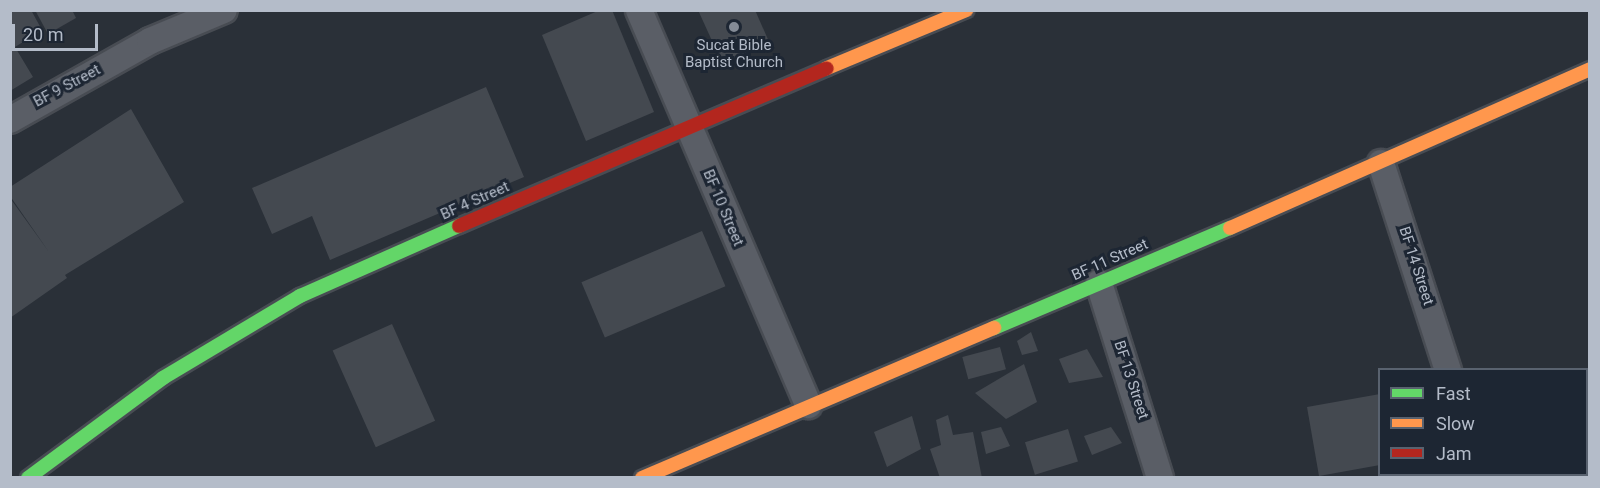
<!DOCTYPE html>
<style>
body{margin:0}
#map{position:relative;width:1600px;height:488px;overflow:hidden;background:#2a3038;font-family:Roboto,sans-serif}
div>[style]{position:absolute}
.building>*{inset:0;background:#444950;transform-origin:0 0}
.roads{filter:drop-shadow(2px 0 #484c53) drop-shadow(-2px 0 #484c53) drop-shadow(0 2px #484c53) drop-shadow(0 -2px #484c53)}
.street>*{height:26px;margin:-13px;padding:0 13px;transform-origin:13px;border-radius:13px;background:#5a5e66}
.fast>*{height:14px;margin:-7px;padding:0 7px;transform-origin:7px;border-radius:7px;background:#63d668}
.slow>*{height:14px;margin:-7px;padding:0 7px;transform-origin:7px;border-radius:7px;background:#ff974d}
.jam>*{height:14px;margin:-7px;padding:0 7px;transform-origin:7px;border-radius:7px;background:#b3261e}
.dots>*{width:16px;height:16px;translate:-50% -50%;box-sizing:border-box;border:3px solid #1d2633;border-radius:50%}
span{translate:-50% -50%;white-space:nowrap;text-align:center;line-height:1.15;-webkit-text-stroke:6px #1d2633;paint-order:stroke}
.poi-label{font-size:15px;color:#b4bcc9}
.street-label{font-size:15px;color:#b4bcc9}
.frame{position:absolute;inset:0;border:12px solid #b4bcc9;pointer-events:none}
.legend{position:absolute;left:1378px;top:368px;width:210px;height:108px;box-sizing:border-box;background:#1d2633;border:2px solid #59626f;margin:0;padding:8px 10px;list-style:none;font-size:18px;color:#b4bcc9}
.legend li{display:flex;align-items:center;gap:12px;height:30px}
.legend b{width:30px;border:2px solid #59626f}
.scale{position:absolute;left:12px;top:24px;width:86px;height:27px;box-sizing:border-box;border:3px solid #b4bcc9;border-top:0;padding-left:8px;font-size:18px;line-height:21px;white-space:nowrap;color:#b4bcc9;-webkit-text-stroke:4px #1d2633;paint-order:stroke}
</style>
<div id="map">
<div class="building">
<div style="clip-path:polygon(10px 10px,31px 10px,42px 30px,15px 47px,33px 77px,10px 91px)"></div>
<div style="clip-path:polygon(35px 10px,72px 10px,76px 18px,48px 34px)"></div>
<div style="clip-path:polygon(600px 10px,612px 10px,654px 112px,586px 141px,542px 35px)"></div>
<div style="clip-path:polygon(698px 10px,755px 10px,770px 44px,723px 65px)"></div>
<div style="clip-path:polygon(486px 87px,524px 177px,330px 260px,312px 216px,272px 234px,252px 188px)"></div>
<div style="clip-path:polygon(131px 109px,184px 202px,65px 275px,67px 278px,10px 318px,10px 198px,49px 252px,10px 196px,10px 187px)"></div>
<div style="left:702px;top:231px;width:60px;height:131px;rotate:67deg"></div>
<div style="left:392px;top:324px;width:106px;height:65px;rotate:66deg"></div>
<div style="clip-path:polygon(1031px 332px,1038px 351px,1022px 355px,1017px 341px)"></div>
<div style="left:1000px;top:347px;width:23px;height:39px;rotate:75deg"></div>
<div style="clip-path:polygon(1087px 349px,1103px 377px,1069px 383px,1059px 359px)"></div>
<div style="clip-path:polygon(1024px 364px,1037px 402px,1006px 419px,975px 393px)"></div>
<div style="clip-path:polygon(1380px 394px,1380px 465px,1319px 476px,1307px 407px)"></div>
<div style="clip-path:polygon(948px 415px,953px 435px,973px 432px,982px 478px,940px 478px,930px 449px,941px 445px,936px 420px)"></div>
<div style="clip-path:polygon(912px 416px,921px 449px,887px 467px,874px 432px)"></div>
<div style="clip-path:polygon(1001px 427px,1010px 446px,986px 454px,981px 432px)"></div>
<div style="clip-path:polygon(1111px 427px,1122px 443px,1092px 455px,1084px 436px)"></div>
<div style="left:1068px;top:429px;width:34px;height:45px;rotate:73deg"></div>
</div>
<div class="roads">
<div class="street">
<div style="left:639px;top:10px;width:430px;rotate:66.8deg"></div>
<div style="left:10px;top:120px;width:161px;rotate:-29.4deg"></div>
<div style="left:150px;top:41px;width:80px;rotate:-22.7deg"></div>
<div style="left:1381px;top:163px;width:218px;rotate:72.1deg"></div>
<div style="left:1099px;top:283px;width:204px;rotate:72.6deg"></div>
<div style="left:1471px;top:474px;width:4px;rotate:90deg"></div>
</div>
<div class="fast">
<div style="left:994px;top:328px;width:256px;rotate:-23deg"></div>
<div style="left:28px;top:478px;width:168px;rotate:-36.5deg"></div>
<div style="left:163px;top:378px;width:160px;rotate:-30.9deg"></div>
<div style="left:300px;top:296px;width:174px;rotate:-23.8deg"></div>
</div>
<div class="slow">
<div style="left:827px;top:68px;width:151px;rotate:-22.6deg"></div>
<div style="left:1230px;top:228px;width:394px;rotate:-23.8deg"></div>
<div style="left:642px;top:478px;width:383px;rotate:-23.1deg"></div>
</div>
<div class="jam">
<div style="left:459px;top:226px;width:400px;rotate:-23.2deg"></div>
</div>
</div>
<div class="dots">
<div style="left:734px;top:27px;background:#848b96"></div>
</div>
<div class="poi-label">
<span style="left:734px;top:54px">Sucat Bible<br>Baptist Church</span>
</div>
<div class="street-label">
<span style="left:67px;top:86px;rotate:-28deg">BF 9 Street</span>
<span style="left:475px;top:201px;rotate:-24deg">BF 4 Street</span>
<span style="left:723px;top:208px;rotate:67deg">BF 10 Street</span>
<span style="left:1110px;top:260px;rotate:-24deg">BF 11 Street</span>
<span style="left:1416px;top:266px;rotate:72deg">BF 14 Street</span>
<span style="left:1131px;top:380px;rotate:72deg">BF 13 Street</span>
</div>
<div class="frame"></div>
<ul class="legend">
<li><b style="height:8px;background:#63d668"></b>Fast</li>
<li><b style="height:8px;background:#ff974d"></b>Slow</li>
<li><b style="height:8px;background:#b3261e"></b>Jam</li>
</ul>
<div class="scale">20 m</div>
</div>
